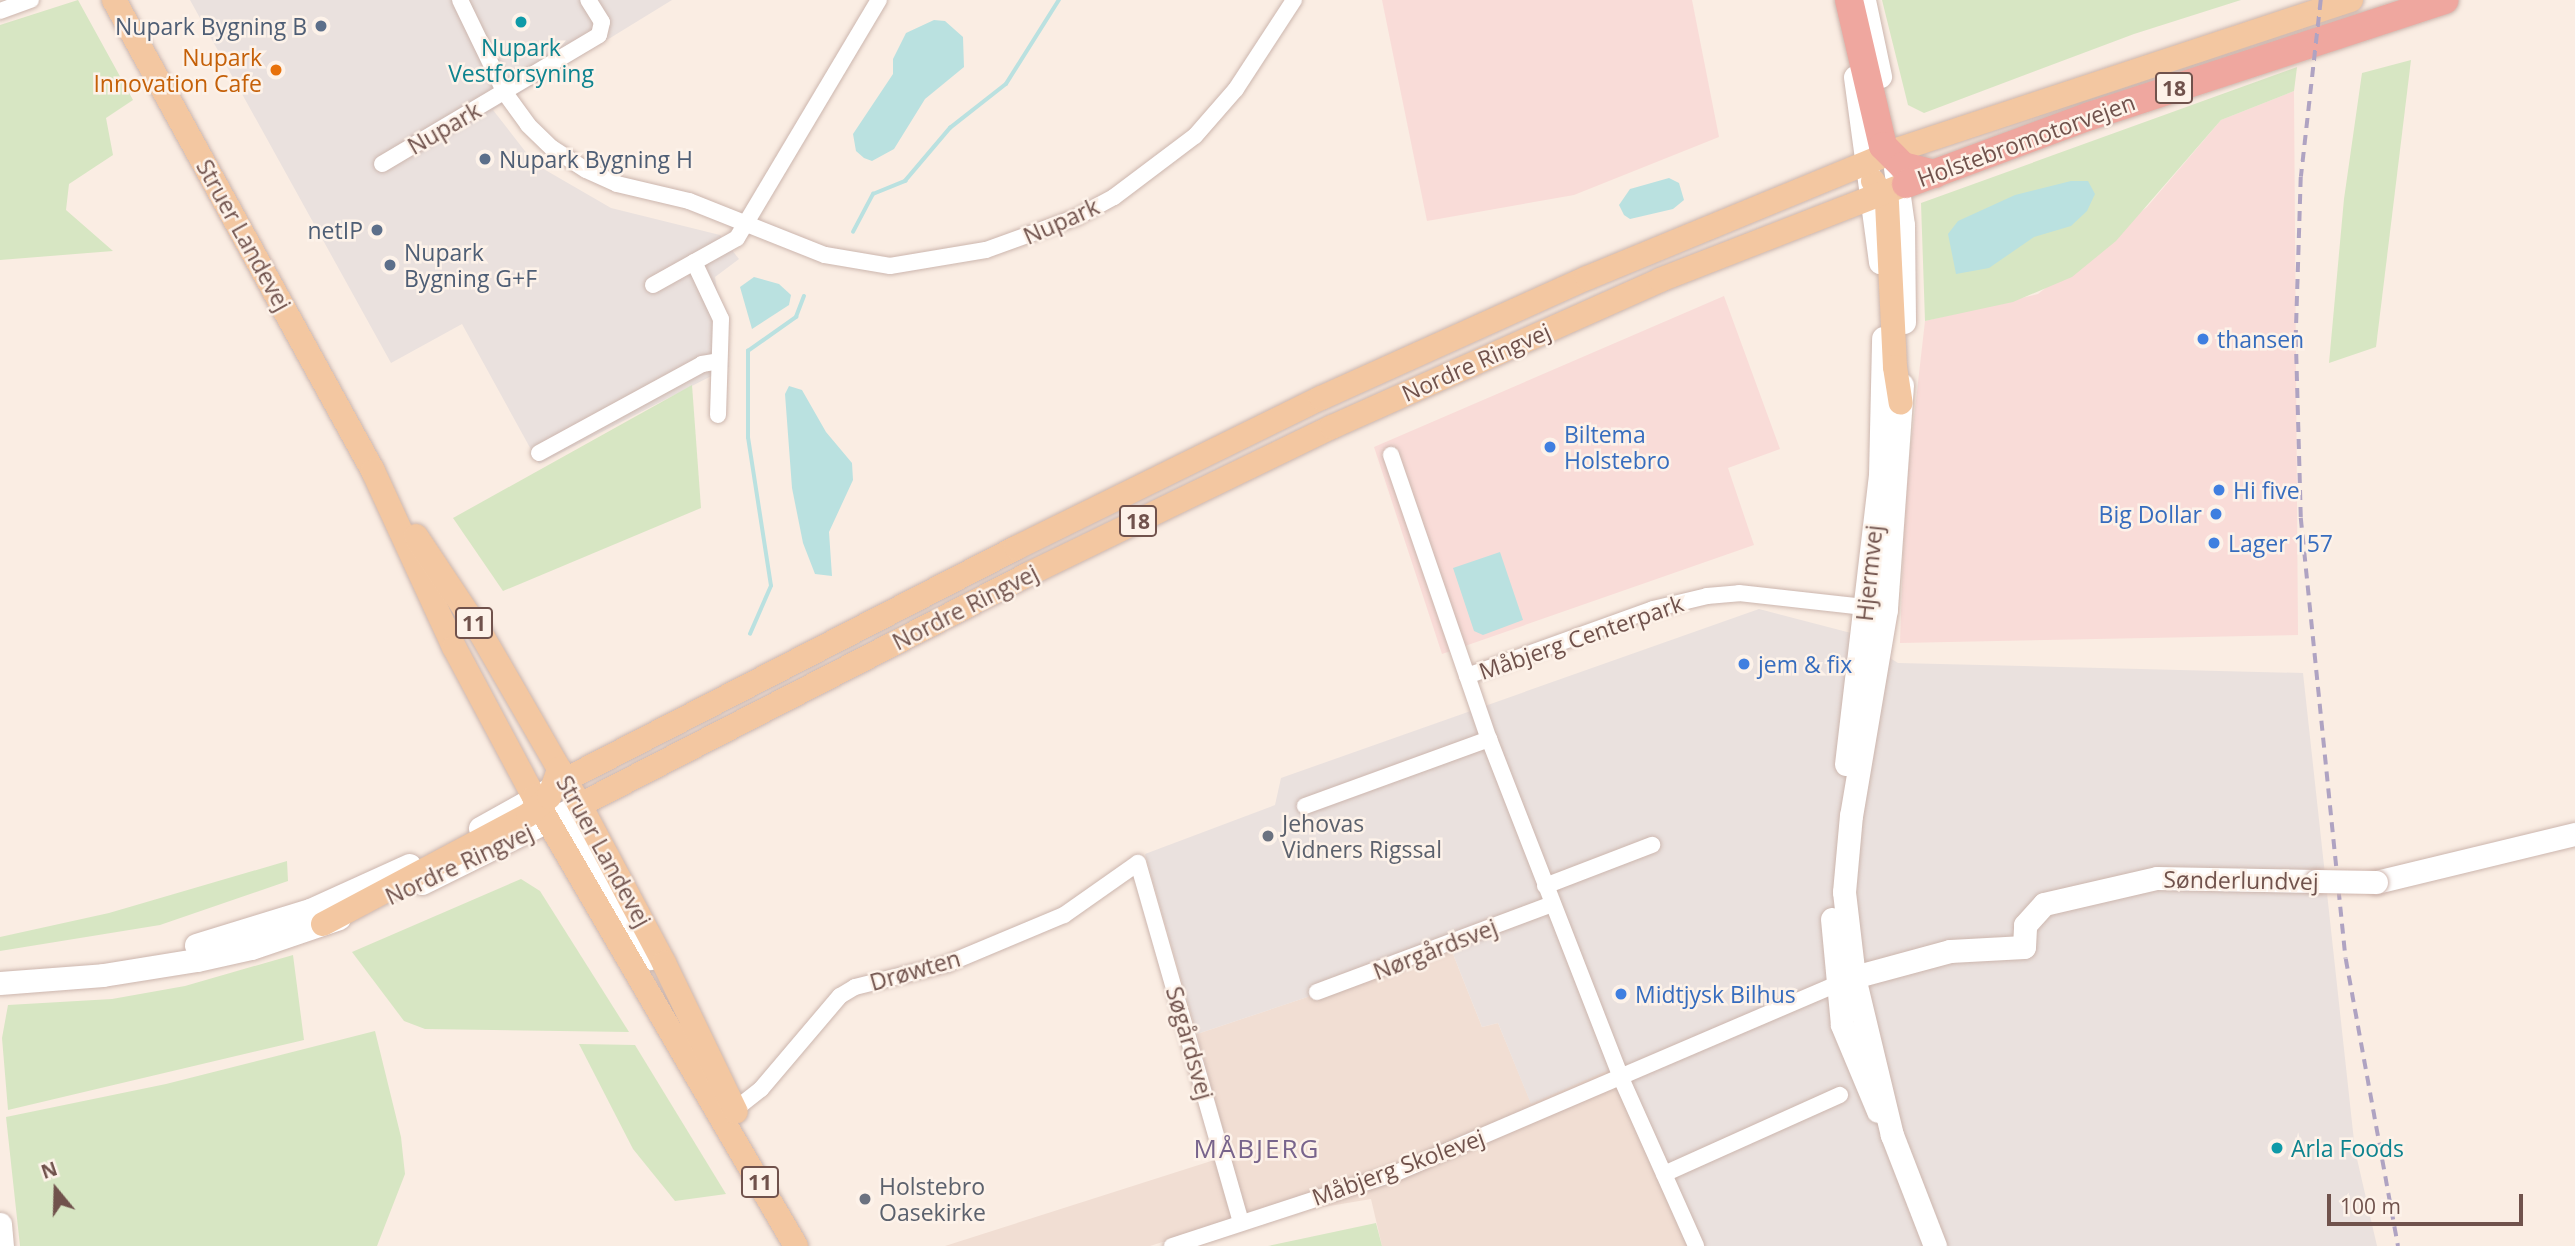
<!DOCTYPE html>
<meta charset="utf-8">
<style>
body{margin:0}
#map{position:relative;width:2575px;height:1246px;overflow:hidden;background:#faede3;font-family:"Open Sans",sans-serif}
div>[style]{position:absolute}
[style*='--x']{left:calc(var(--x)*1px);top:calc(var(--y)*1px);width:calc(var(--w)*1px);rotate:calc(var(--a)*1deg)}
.residential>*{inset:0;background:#f1ded3}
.commercial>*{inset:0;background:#f9dcd8}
.industrial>*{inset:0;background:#eae1de}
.green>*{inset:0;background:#d7e6c3}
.water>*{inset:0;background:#bae1e0}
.stream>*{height:3.5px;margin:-1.75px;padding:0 1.75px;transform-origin:1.75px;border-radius:1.75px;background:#bae1e0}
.roads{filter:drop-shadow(0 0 2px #ccb6ae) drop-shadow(0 0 2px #ccb6ae)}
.street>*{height:16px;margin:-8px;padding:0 8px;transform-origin:8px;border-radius:8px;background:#fff}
.secondary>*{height:23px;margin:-11.5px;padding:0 11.5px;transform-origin:11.5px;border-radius:11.5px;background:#fff}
.primary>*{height:24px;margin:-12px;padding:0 12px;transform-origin:12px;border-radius:12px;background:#f3c7a1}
.highway>*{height:28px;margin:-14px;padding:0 14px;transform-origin:14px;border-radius:14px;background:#efa79f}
.rail>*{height:3.5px;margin-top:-1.75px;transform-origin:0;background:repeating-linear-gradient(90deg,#afa3c2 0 10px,transparent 0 17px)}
.bridges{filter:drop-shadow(0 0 2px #cfb5ac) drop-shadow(0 0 2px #cfb5ac)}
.secondary-bridge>*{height:23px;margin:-11.5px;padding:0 11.5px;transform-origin:11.5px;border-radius:11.5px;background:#fff}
.dots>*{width:19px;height:19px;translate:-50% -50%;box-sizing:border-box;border:4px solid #fdf2e9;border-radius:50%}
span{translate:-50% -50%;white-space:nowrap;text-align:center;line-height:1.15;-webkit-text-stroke:5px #fdf2e9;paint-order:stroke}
.shield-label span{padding:2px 5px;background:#fdf2e9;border:2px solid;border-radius:5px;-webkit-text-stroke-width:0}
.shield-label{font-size:21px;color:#70524c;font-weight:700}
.service-label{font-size:23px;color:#4e5e75}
.right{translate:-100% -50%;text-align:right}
.left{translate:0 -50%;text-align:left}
.culture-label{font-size:23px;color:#0d838f}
.food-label{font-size:23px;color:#c56008}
.street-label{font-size:23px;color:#70524c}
.shop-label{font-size:23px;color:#366cbe}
.worship-label{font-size:23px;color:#5b616d}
.quarter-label{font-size:26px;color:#78648c;letter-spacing:2px}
.north{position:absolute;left:21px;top:1155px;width:70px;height:70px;-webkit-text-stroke:5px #fdf2e9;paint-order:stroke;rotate:341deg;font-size:19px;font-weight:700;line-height:28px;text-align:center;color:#70524c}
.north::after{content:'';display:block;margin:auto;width:24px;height:32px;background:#70524c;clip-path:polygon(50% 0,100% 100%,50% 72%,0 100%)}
.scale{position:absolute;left:2327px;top:1194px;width:196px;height:32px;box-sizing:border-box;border:4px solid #70524c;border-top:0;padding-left:9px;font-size:21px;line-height:24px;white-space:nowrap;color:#70524c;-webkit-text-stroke:5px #fdf2e9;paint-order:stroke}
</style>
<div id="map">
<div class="residential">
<div style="clip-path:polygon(1451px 949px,1482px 1027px,1498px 1023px,1531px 1103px,1609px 1069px,1687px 1246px,1382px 1246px,1371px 1199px,1216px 1225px,1150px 1246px,945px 1246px,1230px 1155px,1197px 1034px)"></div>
</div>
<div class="commercial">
<div style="clip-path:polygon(1382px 0,1692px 0,1719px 137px,1574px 195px,1427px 221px)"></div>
<div style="clip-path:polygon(2294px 91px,2298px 635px,1900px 643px,1905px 496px,1925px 321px,2038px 294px,2147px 207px,2221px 120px)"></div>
<div style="clip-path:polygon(1724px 296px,1780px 449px,1728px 468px,1754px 545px,1442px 654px,1374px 447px)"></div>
</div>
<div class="industrial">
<div style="clip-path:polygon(190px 0,672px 0,493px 110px,535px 164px,611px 208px,720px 235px,739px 259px,715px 277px,729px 367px,539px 464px,462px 324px,391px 363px)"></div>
<div style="clip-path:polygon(1759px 609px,1851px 633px,1898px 663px,2303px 673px,2355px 1150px,2377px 1246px,1687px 1246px,1609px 1070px,1531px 1104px,1498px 1023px,1482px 1027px,1451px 949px,1197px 1034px,1145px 854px,1275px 805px,1281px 778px)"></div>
</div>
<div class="green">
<div style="clip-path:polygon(78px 0,133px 100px,106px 118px,113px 155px,69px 184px,66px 210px,113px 251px,0 260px,0 25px)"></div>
<div style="clip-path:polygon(1882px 0,2241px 0,2134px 34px,1924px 113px,1908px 105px)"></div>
<div style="clip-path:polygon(2411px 60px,2376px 347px,2329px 363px,2344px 199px,2362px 73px)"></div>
<div style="clip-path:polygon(2297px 67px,2294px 91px,2221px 120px,2116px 241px,2072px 277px,2013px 302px,1925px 321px,1921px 203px)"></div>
<div style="clip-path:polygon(692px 385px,701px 508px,503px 591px,453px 518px)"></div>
<div style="clip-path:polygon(287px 861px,288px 881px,160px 925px,0 951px,0 937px,109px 913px)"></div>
<div style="clip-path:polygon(521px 879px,540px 891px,629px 1032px,425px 1029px,404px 1021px,352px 952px)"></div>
<div style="clip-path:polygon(293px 955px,304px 1040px,8px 1110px,2px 1038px,8px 1005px,112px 999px,185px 986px)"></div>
<div style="clip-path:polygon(375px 1031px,401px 1137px,405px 1174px,377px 1246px,20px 1246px,6px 1117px,166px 1084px)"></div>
<div style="clip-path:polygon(579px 1044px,635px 1045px,726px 1194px,675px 1201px,633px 1149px)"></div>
<div style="clip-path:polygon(1376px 1223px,1382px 1246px,1268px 1246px)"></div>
</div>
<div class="water">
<div style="clip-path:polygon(934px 20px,945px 21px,963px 37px,964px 67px,925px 99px,894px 149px,872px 161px,864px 158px,856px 151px,853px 134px,893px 74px,893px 59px,906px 33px)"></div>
<div style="clip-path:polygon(1669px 178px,1679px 183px,1684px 200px,1673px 209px,1630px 219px,1624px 215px,1619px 205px,1630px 189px)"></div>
<div style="clip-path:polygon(2071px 181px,2088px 181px,2095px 194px,2087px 211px,2071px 226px,2034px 237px,1989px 268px,1956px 274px,1948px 234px,1958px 221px,2015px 195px)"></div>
<div style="clip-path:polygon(754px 277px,779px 284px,791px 295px,789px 305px,752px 329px,740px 287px)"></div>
<div style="clip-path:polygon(789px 386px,802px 390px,826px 432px,852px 463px,853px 480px,829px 532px,832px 576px,815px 574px,803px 543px,792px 488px,785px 394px)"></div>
<div style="clip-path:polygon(1500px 552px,1523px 620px,1483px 635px,1474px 631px,1453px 568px)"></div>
</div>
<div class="stream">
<div style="--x:853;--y:232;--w:43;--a:-62.2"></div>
<div style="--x:873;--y:194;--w:35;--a:-22"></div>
<div style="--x:905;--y:181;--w:70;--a:-49.7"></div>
<div style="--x:950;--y:128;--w:71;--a:-38.2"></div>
<div style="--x:1006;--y:84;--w:99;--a:-57.8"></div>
<div style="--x:750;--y:634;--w:52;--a:-66.4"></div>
<div style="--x:771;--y:586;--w:150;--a:-98.8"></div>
<div style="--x:748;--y:438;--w:87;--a:-90"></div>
<div style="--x:748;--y:351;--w:59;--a:-35.3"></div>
<div style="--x:796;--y:317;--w:22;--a:-69"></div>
</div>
<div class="roads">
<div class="street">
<div style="--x:460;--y:0;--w:103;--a:64.2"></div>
<div style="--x:505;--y:93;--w:39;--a:54"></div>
<div style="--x:528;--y:125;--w:33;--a:44"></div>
<div style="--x:552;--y:148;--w:40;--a:32.9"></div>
<div style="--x:586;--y:170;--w:34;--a:24"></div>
<div style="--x:617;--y:184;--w:74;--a:13.3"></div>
<div style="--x:689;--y:201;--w:146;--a:21.7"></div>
<div style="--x:825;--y:255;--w:66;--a:9.6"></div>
<div style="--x:890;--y:266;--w:97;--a:-9.5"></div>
<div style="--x:986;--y:250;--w:97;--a:-19.9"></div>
<div style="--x:1077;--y:217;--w:42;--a:-28.4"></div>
<div style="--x:1114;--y:197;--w:101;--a:-37"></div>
<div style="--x:1195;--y:136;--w:62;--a:-48.9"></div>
<div style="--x:1236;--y:89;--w:106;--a:-56.9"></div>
<div style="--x:0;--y:11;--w:33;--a:-20"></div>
<div style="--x:382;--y:164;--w:252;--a:-30.7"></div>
<div style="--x:599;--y:35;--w:13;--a:-77"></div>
<div style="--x:602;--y:22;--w:26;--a:-122"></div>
<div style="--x:694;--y:262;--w:63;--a:64.7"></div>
<div style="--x:721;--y:319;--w:96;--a:91.8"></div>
<div style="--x:653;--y:285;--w:96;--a:-29.2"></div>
<div style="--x:737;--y:238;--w:277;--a:-59.2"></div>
<div style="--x:539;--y:453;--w:186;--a:-28.6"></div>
<div style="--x:702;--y:364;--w:17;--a:-10"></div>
<div style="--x:1391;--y:455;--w:300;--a:71"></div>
<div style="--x:1489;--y:739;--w:364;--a:68.7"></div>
<div style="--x:1621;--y:1078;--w:184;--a:65.9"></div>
<div style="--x:1467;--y:676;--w:198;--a:-19.8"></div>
<div style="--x:1653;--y:609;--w:56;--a:-13.5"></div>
<div style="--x:1707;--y:596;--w:32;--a:-5"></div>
<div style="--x:1739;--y:593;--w:135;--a:6.4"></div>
<div style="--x:1305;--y:806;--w:196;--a:-20"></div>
<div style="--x:1545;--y:886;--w:115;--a:-21"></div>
<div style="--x:1317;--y:992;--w:251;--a:-20.5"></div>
<div style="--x:728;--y:1115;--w:42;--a:-38.2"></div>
<div style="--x:761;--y:1089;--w:122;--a:-49.7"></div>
<div style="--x:840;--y:996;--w:17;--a:-31"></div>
<div style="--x:855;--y:987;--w:95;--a:-14"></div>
<div style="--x:947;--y:964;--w:127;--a:-22.7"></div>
<div style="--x:1064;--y:915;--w:90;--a:-35.1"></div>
<div style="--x:1138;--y:863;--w:374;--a:74"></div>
<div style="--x:1664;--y:1174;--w:193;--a:-24.2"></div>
<div style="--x:1172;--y:1246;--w:236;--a:-18.1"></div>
<div style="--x:1396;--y:1173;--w:490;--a:-23.2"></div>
</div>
<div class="secondary">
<div style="--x:1864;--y:0;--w:78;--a:78.1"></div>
<div style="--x:1855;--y:77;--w:187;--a:82.3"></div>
<div style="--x:1895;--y:168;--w:58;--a:82"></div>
<div style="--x:1903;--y:225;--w:97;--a:89.4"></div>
<div style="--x:1902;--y:385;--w:225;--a:94.1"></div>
<div style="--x:1886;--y:609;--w:209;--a:99.6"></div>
<div style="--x:1851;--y:815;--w:77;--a:95.2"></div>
<div style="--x:1844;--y:892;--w:86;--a:83.3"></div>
<div style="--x:1854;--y:977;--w:163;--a:76.5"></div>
<div style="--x:1892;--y:1135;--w:119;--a:68.8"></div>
<div style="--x:1846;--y:764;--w:291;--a:-83.3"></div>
<div style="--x:1880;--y:475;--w:137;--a:-88.7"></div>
<div style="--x:548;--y:808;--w:35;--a:39"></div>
<div style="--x:575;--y:830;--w:148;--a:60"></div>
<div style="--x:480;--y:828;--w:78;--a:-29.2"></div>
<div style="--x:2376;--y:882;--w:205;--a:-13.6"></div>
<div style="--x:422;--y:883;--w:176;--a:-26.3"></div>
<div style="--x:1832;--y:919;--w:106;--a:84.6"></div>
<div style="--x:1842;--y:1025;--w:93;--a:67.3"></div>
<div style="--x:196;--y:945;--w:119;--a:-17.1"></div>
<div style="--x:310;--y:910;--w:109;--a:-24.4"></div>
<div style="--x:1854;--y:977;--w:99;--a:-15.2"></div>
<div style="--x:1950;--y:951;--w:74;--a:-3.1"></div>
<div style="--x:2024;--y:947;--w:22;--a:-87"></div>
<div style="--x:2025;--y:925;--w:28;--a:-48"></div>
<div style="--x:2044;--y:904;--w:116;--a:-13"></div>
<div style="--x:2157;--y:878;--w:159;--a:1.1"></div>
<div style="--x:0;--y:983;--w:103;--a:-4.4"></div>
<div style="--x:103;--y:975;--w:95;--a:-9.1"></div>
<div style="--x:197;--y:960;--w:55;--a:-12.5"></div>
<div style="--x:251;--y:948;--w:93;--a:-18.8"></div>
<div style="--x:0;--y:1224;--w:22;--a:85"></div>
</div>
<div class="primary">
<div style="--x:114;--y:0;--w:538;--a:61.19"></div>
<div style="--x:373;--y:471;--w:194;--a:65.3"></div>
<div style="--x:454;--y:647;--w:170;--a:61.9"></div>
<div style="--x:534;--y:797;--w:520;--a:59.74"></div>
<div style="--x:1873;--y:181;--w:26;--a:58"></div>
<div style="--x:1887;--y:203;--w:164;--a:87.2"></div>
<div style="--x:1895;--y:367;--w:36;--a:81"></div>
<div style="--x:416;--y:536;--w:115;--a:56.3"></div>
<div style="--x:480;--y:632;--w:200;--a:60"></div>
<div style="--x:580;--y:805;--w:179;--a:62"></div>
<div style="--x:664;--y:963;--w:165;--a:64.2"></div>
<div style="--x:565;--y:780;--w:507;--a:-27.22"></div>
<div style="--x:1016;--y:548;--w:340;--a:-26.2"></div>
<div style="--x:1321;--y:398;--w:292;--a:-24.3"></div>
<div style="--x:1587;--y:278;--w:339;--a:-22.4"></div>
<div style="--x:1900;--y:149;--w:475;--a:-18.3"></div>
<div style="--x:580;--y:805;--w:505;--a:-27.22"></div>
<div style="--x:1029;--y:574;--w:337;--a:-25.9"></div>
<div style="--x:1332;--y:427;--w:359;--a:-24.1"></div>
<div style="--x:1660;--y:280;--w:264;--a:-21.3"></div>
<div style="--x:323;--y:924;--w:232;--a:-28"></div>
<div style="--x:528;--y:815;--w:28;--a:-41"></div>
<div style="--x:549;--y:797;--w:30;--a:-70"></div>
</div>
<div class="highway">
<div style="--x:1849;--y:0;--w:150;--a:76.9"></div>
<div style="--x:1883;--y:146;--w:28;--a:45"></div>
<div style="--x:1903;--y:166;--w:33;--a:14"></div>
<div style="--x:1906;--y:184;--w:196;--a:-20.3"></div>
<div style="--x:2090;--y:116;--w:373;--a:-18.1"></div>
</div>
</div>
<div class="rail">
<div style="--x:2321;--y:0;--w:178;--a:96.4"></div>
<div style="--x:2301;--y:177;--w:160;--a:91.8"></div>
<div style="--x:2296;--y:337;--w:181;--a:88.4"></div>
<div style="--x:2301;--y:518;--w:443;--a:84.2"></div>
<div style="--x:2346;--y:959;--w:292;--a:79.7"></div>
</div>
<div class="bridges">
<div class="secondary-bridge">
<div style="--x:2316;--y:881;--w:60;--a:1"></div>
</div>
</div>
<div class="dots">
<div style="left:521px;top:22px;background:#0f9aa8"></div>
<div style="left:321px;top:26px;background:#5c6f8a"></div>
<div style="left:276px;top:70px;background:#e8710a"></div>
<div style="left:485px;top:159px;background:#5c6f8a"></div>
<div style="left:377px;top:230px;background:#5c6f8a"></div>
<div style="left:390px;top:265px;background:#5c6f8a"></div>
<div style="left:2203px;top:339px;background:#3f7fe0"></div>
<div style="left:1550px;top:447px;background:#3f7fe0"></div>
<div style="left:2219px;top:490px;background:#3f7fe0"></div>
<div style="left:2216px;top:514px;background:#3f7fe0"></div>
<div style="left:2214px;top:543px;background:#3f7fe0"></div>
<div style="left:1744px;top:664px;background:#3f7fe0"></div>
<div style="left:1268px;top:836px;background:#6b7280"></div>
<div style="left:1621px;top:994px;background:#3f7fe0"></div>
<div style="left:2277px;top:1148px;background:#0f9aa8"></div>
<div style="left:865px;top:1199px;background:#6b7280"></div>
</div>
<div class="shield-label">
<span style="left:2174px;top:88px">18</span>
<span style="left:1138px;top:521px">18</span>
<span style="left:474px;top:623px">11</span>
<span style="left:760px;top:1182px">11</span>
</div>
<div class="service-label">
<span class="right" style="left:307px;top:26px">Nupark Bygning B</span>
<span class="left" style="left:499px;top:159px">Nupark Bygning H</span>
<span class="right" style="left:363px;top:230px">netIP</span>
<span class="left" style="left:404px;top:265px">Nupark<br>Bygning G+F</span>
</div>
<div class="culture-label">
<span style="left:521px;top:60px">Nupark<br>Vestforsyning</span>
<span class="left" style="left:2291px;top:1148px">Arla Foods</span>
</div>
<div class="food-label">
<span class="right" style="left:262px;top:70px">Nupark<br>Innovation Cafe</span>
</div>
<div class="street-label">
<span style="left:444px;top:128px;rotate:-30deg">Nupark</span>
<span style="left:2026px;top:140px;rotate:-20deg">Holstebromotorvejen</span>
<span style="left:1061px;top:221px;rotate:-24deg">Nupark</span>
<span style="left:244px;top:235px;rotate:61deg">Struer Landevej</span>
<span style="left:1476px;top:362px;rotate:-24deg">Nordre Ringvej</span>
<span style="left:1869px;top:573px;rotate:-84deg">Hjermvej</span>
<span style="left:965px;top:607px;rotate:-27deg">Nordre Ringvej</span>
<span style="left:1581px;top:637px;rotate:-19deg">Måbjerg Centerpark</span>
<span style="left:604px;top:851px;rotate:61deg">Struer Landevej</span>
<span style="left:459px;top:864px;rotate:-25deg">Nordre Ringvej</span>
<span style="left:2241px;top:880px;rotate:1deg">Sønderlundvej</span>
<span style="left:1435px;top:949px;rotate:-21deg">Nørgårdsvej</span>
<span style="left:915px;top:970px;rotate:-16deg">Drøwten</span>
<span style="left:1190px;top:1043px;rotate:74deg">Søgårdsvej</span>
<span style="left:1398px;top:1167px;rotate:-20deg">Måbjerg Skolevej</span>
</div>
<div class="shop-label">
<span class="left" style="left:2217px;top:339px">thansen</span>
<span class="left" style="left:1564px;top:447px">Biltema<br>Holstebro</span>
<span class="left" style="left:2233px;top:490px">Hi five</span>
<span class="right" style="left:2202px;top:514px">Big Dollar</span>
<span class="left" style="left:2228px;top:543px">Lager 157</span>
<span class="left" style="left:1758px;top:664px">jem &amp; fix</span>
<span class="left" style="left:1635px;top:994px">Midtjysk Bilhus</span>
</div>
<div class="worship-label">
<span class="left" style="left:1282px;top:836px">Jehovas<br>Vidners Rigssal</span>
<span class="left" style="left:879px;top:1199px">Holstebro<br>Oasekirke</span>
</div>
<div class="quarter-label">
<span style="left:1257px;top:1149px">MÅBJERG</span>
</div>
<div class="north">N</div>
<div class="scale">100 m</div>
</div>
